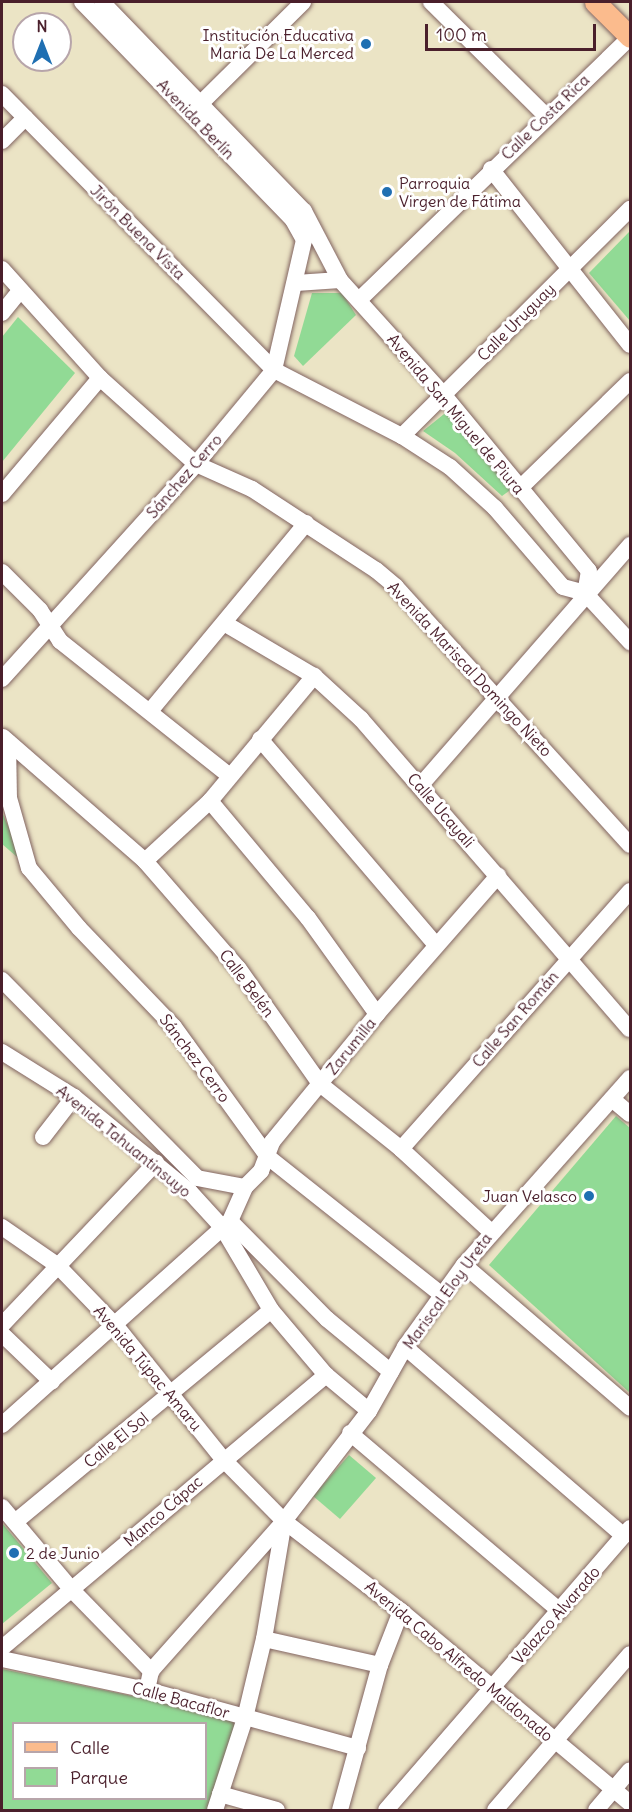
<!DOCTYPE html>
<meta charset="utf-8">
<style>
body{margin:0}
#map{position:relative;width:632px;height:1812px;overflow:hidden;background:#ebe4c5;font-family:Delius,sans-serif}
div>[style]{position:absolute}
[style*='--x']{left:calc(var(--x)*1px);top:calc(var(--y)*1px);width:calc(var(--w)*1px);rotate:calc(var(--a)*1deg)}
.green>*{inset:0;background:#91da95}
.roads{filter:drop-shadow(0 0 2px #826461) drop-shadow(0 0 2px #826461)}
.minor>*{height:16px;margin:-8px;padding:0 8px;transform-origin:8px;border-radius:8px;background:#fff}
.major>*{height:21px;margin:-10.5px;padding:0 10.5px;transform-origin:10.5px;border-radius:10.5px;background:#fbbb8d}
.dots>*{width:16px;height:16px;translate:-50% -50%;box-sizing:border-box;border:3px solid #fff;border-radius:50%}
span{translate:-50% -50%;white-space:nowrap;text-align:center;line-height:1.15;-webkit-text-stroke:6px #fff;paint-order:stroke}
.poi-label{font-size:16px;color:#4a1f2b}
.right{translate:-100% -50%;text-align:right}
.left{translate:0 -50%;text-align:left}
.street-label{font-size:16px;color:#4a1f2b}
.frame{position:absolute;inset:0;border:3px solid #4a1f2b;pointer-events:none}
.legend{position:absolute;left:12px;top:1722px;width:195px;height:78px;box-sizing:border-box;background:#fff;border:2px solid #b7a5aa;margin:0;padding:8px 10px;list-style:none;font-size:18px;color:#4a1f2b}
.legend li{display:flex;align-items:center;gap:12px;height:30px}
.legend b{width:30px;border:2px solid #b7a5aa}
.north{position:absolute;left:12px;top:12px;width:60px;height:60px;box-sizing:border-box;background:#fff;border:2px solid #b7a5aa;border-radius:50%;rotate:0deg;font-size:16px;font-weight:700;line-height:24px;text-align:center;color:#4a1f2b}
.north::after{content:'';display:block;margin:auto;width:21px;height:27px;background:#1f6fb2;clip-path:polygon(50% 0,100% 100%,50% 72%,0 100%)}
.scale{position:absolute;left:425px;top:24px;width:171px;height:27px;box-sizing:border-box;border:3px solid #4a1f2b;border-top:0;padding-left:8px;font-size:18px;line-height:21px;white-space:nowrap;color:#4a1f2b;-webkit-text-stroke:4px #fff;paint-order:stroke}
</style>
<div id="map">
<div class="green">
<div style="clip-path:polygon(629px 232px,630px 234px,630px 321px,589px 273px)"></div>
<div style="clip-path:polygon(312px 293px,342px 293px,356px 315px,303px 366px,294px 356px)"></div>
<div style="clip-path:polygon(18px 317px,75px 373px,2px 462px,2px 337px)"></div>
<div style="clip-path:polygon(449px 410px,516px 486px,502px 496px,455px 453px,423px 431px)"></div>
<div style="clip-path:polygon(2px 812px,24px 863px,2px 844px)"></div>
<div style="clip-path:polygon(616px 1116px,630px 1128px,630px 1393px,489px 1265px)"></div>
<div style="clip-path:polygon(349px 1455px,376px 1478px,340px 1519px,313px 1496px)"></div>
<div style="clip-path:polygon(2px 1523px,52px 1583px,2px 1624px)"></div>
<div style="clip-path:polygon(evenodd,2px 1669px,238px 1718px,210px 1810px,2px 1810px,2px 1669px,14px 1724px,206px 1724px,206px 1798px,14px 1798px,14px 1724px)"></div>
</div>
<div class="roads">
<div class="minor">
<div style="--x:82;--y:2;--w:303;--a:45.9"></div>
<div style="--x:293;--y:220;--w:23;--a:61"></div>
<div style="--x:102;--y:2;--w:291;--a:46"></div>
<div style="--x:304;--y:211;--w:78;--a:62.4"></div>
<div style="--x:340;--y:280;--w:154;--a:47.9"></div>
<div style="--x:443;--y:394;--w:229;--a:50.5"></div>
<div style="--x:589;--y:571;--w:22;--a:100"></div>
<div style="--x:431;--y:2;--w:162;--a:44.7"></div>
<div style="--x:2;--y:94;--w:388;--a:45.4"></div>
<div style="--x:274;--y:370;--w:144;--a:27.3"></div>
<div style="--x:402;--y:436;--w:57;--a:32.9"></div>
<div style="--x:450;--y:467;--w:61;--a:42.3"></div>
<div style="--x:495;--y:508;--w:104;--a:49.3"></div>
<div style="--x:563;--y:587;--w:23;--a:15"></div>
<div style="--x:585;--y:593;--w:67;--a:47.4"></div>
<div style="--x:193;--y:111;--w:155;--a:-44.7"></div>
<div style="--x:2;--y:141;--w:33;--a:-45"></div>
<div style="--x:491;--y:169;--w:224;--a:51.7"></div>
<div style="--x:2;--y:269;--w:147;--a:48"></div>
<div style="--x:100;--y:378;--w:129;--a:41.9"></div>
<div style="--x:196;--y:464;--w:61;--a:24.1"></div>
<div style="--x:252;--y:489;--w:148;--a:33.2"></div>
<div style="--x:376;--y:570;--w:26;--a:40"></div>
<div style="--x:396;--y:587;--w:348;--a:47.8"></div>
<div style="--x:296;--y:283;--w:44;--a:-3.9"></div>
<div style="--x:359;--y:300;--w:378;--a:-44.1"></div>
<div style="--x:2;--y:313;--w:28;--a:-51"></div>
<div style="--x:402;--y:436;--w:322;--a:-44.9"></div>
<div style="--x:519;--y:489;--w:155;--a:-44.2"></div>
<div style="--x:2;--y:494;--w:152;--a:-49.8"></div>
<div style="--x:2;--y:572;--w:54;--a:45"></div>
<div style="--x:40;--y:610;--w:37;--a:57"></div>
<div style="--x:60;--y:641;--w:217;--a:38.5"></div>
<div style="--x:224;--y:623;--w:104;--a:30.5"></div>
<div style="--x:314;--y:676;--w:64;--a:42.5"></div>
<div style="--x:361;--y:719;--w:410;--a:49.1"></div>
<div style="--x:2;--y:679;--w:290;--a:-47.9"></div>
<div style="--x:196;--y:464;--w:122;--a:-50.3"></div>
<div style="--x:274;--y:370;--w:133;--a:-77"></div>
<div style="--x:151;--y:710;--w:243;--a:-50.3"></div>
<div style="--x:3;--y:737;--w:189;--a:41.1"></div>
<div style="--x:145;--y:861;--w:143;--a:49"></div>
<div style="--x:239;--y:969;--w:141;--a:54.8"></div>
<div style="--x:320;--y:1084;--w:104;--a:38.7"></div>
<div style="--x:401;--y:1149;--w:122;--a:42.7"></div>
<div style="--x:260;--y:739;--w:271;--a:49.5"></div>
<div style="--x:8;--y:742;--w:56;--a:89"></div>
<div style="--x:9;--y:798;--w:73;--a:74.1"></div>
<div style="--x:29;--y:868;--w:78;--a:50.2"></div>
<div style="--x:79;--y:928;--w:137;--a:46.2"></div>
<div style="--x:174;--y:1027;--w:160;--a:54.1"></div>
<div style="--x:268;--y:1157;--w:222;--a:38.4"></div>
<div style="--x:420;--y:786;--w:320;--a:-48.9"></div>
<div style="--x:210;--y:801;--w:153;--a:50.1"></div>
<div style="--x:308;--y:918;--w:118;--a:54.3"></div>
<div style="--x:145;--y:861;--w:88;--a:-42.7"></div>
<div style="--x:210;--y:801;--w:163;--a:-50.2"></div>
<div style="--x:2;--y:980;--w:278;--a:45.4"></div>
<div style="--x:2;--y:1052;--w:85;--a:32"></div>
<div style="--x:74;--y:1097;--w:150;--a:39.3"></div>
<div style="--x:190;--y:1192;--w:47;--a:47.6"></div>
<div style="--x:222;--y:1227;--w:96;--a:59.4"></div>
<div style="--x:271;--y:1310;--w:85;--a:49.8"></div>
<div style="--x:326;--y:1375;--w:56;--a:39.9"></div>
<div style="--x:612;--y:1099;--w:23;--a:40"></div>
<div style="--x:43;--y:1137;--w:51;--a:-52.2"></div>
<div style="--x:401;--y:1149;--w:345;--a:-48.4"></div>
<div style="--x:197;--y:1178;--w:49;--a:10.6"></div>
<div style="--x:230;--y:1221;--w:138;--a:45.3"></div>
<div style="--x:327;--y:1319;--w:83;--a:39.6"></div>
<div style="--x:2;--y:1227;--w:67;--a:34.6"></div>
<div style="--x:57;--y:1265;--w:85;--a:46"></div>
<div style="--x:116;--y:1326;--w:171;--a:51.2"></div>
<div style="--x:223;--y:1459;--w:87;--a:45.5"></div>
<div style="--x:284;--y:1521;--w:148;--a:37.6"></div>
<div style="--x:401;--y:1611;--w:299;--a:40"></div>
<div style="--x:464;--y:1265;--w:219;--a:40.7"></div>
<div style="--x:2;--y:1325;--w:224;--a:-46.5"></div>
<div style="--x:2;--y:1334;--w:69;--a:43.8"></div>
<div style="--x:405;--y:1347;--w:289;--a:40.8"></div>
<div style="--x:2;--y:1425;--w:306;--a:-41.8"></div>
<div style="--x:230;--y:1221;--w:37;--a:-66"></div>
<div style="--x:245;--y:1187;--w:23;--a:-45"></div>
<div style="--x:261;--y:1171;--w:31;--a:-69"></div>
<div style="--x:272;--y:1142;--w:166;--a:-50.6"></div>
<div style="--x:377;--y:1014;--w:184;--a:-48.8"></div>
<div style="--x:350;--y:1433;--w:275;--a:40.3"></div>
<div style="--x:2;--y:1507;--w:107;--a:49.9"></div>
<div style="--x:71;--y:1589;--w:115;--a:45.7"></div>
<div style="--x:15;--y:1522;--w:332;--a:-39.6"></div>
<div style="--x:264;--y:1639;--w:119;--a:12.6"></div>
<div style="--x:2;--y:1648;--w:424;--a:-40.1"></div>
<div style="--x:2;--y:1659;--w:148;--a:12.1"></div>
<div style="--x:147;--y:1690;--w:219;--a:15.4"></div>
<div style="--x:147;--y:1690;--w:19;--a:-78"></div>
<div style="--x:151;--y:1671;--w:200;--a:-48.4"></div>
<div style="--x:284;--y:1521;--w:139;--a:-52.3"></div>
<div style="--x:369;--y:1411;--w:73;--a:-60.6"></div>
<div style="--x:405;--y:1347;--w:101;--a:-54.3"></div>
<div style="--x:464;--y:1265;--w:250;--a:-48.4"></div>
<div style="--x:220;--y:1794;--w:59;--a:15.7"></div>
<div style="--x:215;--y:1810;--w:97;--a:-71.9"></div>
<div style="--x:245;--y:1718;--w:81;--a:-76.5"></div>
<div style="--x:264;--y:1639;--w:120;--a:-80.4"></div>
<div style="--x:340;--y:1810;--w:150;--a:-74.6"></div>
<div style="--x:380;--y:1665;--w:58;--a:-68.7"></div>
<div style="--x:386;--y:1810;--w:373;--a:-49.1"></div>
<div style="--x:495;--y:1810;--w:206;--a:-49.1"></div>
<div style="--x:596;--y:1810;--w:52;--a:-49.6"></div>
</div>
<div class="major">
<div style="--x:595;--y:2;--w:49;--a:45"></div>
</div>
</div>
<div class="dots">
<div style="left:366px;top:44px;background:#1f6fb2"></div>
<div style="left:387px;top:192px;background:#1f6fb2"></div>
<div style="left:589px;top:1196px;background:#1f6fb2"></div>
<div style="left:14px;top:1553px;background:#1f6fb2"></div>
</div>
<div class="poi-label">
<span class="right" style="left:354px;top:44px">Institución Educativa<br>Maria De La Merced</span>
<span class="left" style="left:399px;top:192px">Parroquia<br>Virgen de Fátima</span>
<span class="right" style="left:577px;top:1196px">Juan Velasco</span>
<span class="left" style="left:26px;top:1553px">2 de Junio</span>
</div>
<div class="street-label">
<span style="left:545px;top:117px;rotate:-44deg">Calle Costa Rica</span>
<span style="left:196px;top:119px;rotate:46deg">Avenida Berlín</span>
<span style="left:138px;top:232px;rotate:45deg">Jirón Buena Vista</span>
<span style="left:516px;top:322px;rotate:-45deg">Calle Uruguay</span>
<span style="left:456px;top:414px;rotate:50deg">Avenida San Miguel de Piura</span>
<span style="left:184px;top:476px;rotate:-49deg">Sánchez Cerro</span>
<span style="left:470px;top:669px;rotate:47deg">Avenida Mariscal Domingo Nieto</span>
<span style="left:441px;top:810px;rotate:49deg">Calle Ucayali</span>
<span style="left:247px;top:983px;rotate:53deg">Calle Belén</span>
<span style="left:515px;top:1019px;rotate:-49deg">Calle San Román</span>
<span style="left:351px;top:1046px;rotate:-51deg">Zarumilla</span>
<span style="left:195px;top:1058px;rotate:53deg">Sánchez Cerro</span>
<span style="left:124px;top:1141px;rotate:39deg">Avenida Tahuantinsuyo</span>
<span style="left:447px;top:1291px;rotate:-54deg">Mariscal Eloy Ureta</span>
<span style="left:148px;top:1368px;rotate:50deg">Avenida Túpac Amaru</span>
<span style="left:116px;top:1440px;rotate:-39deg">Calle El Sol</span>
<span style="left:163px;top:1511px;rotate:-41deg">Manco Cápac</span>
<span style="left:556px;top:1615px;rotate:-49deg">Velazco Alvarado</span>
<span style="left:459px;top:1661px;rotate:40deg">Avenida Cabo Alfredo Maldonado</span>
<span style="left:181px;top:1700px;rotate:15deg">Calle Bacaflor</span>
</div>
<div class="frame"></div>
<ul class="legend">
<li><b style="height:8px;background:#fbbb8d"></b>Calle</li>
<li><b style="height:16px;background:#91da95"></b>Parque</li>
</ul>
<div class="north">N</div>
<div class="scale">100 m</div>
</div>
